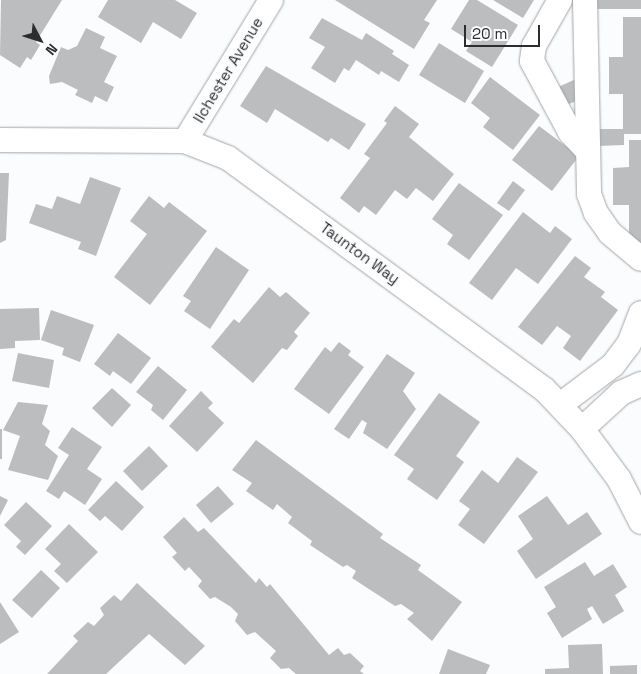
<!DOCTYPE html>
<style>
body{margin:0}
#map{position:relative;width:641px;height:674px;overflow:hidden;background:#fafcfe;font-family:"Space Grotesk",sans-serif}
div>[style]{position:absolute}
[style*='--x']{left:calc(var(--x)*1px);top:calc(var(--y)*1px);width:calc(var(--w)*1px);rotate:calc(var(--a)*1deg)}
.building>*{inset:0;background:#bbbdbf}
.roads{filter:drop-shadow(0 0 1px #a4a5a7) drop-shadow(0 0 1px #a4a5a7)}
.street>*{height:24px;margin:-12px;padding:0 12px;transform-origin:12px;border-radius:12px;background:#fff}
span{translate:-50% -50%;white-space:nowrap;text-align:center;line-height:1.15;-webkit-text-stroke:5px #fafcfe;paint-order:stroke}
.street-label{font-size:15px;color:#2d2d2e}
.north{position:absolute;left:15px;top:15px;width:50px;height:50px;-webkit-text-stroke:4px #fafcfe;paint-order:stroke;rotate:130deg;font-size:14px;font-weight:700;line-height:20px;text-align:center;color:#2d2d2e}
.north::after{content:'';display:block;margin:auto;width:18px;height:22px;background:#2d2d2e;clip-path:polygon(50% 0,100% 100%,50% 72%,0 100%)}
.scale{position:absolute;left:464px;top:25px;width:76px;height:22px;box-sizing:border-box;border:2px solid #2d2d2e;border-top:0;padding-left:6px;font-size:15px;line-height:18px;white-space:nowrap;color:#2d2d2e;-webkit-text-stroke:4px #fafcfe;paint-order:stroke}
</style>
<div id="map">
<div class="building">
<div style="clip-path:polygon(1px 0,62px 0,36px 42px,40px 45px,31px 60px,27px 57px,20px 68px,0 55px)"></div>
<div style="clip-path:polygon(108px 0,175px 0,197px 13px,181px 39px,153px 22px,141px 43px,98px 17px)"></div>
<div style="clip-path:polygon(335px 0,437px 0,424px 20px,430px 23px,414px 49px)"></div>
<div style="clip-path:polygon(469px 0,477px 0,518px 25px,492px 67px,466px 51px,472px 42px,451px 29px)"></div>
<div style="clip-path:polygon(493px 0,534px 0,523px 18px)"></div>
<div style="clip-path:polygon(592px 0,641px 0,641px 9px,592px 9px)"></div>
<div style="clip-path:polygon(623px 17px,641px 17px,641px 134px,624px 134px,624px 145px,598px 146px,598px 129px,623px 129px,623px 94px,609px 94px,609px 57px,623px 57px)"></div>
<div style="clip-path:polygon(322px 18px,362px 40px,366px 33px,394px 51px,392px 54px,409px 65px,399px 82px,381px 71px,379px 75px,356px 60px,349px 71px,344px 68px,335px 83px,311px 68px,325px 47px,309px 38px)"></div>
<div style="clip-path:polygon(86px 28px,105px 37px,100px 48px,117px 56px,104px 82px,114px 87px,107px 102px,95px 96px,92px 103px,75px 95px,78px 90px,62px 82px,50px 84px,49px 76px,61px 47px,68px 50px,77px 46px)"></div>
<div style="clip-path:polygon(439px 43px,484px 71px,465px 103px,419px 75px)"></div>
<div style="clip-path:polygon(266px 66px,366px 124px,349px 150px,331px 138px,328px 142px,275px 109px,267px 123px,240px 106px)"></div>
<div style="clip-path:polygon(490px 77px,540px 115px,513px 150px,483px 127px,490px 118px,471px 103px)"></div>
<div style="clip-path:polygon(576px 79px,584px 98px,564px 106px,556px 88px)"></div>
<div style="clip-path:polygon(395px 106px,419px 124px,409px 137px,454px 174px,433px 201px,416px 188px,407px 199px,395px 190px,376px 215px,364px 206px,359px 213px,340px 198px,370px 158px,364px 154px,387px 123px,384px 121px)"></div>
<div style="clip-path:polygon(539px 126px,579px 156px,552px 191px,512px 160px)"></div>
<div style="clip-path:polygon(629px 140px,641px 140px,641px 244px,629px 244px,629px 205px,613px 205px,613px 168px,629px 167px)"></div>
<div style="clip-path:polygon(0 173px,9px 173px,6px 240px,0 243px)"></div>
<div style="clip-path:polygon(90px 177px,121px 188px,96px 256px,78px 249px,81px 242px,29px 223px,36px 204px,52px 209px,57px 196px,80px 204px)"></div>
<div style="clip-path:polygon(513px 181px,525px 190px,509px 211px,497px 203px)"></div>
<div style="clip-path:polygon(459px 183px,503px 215px,469px 260px,447px 244px,453px 235px,432px 219px)"></div>
<div style="clip-path:polygon(149px 196px,164px 208px,169px 202px,207px 231px,150px 305px,114px 277px,147px 234px,130px 221px)"></div>
<div style="clip-path:polygon(523px 212px,550px 233px,555px 226px,572px 239px,538px 284px,516px 268px,492px 300px,469px 283px)"></div>
<div style="clip-path:polygon(216px 247px,249px 270px,210px 329px,184px 311px,191px 301px,183px 296px)"></div>
<div style="clip-path:polygon(575px 256px,591px 268px,584px 277px,605px 292px,601px 297px,618px 310px,580px 361px,563px 348px,571px 336px,557px 326px,542px 345px,518px 327px)"></div>
<div style="clip-path:polygon(269px 287px,280px 297px,286px 292px,310px 313px,294px 332px,298px 336px,287px 350px,282px 348px,253px 383px,211px 347px,234px 319px,239px 323px)"></div>
<div style="clip-path:polygon(39px 308px,40px 340px,15px 341px,15px 348px,0 349px,0 309px)"></div>
<div style="clip-path:polygon(51px 310px,94px 325px,80px 362px,62px 355px,64px 348px,41px 340px)"></div>
<div style="clip-path:polygon(118px 333px,151px 358px,131px 384px,113px 371px,110px 376px,94px 364px)"></div>
<div style="clip-path:polygon(339px 342px,351px 351px,348px 355px,364px 367px,329px 414px,294px 389px,325px 347px,331px 352px)"></div>
<div style="clip-path:polygon(18px 353px,54px 360px,49px 388px,12px 381px)"></div>
<div style="clip-path:polygon(387px 354px,415px 373px,403px 391px,416px 409px,387px 449px,363px 433px,367px 423px,362px 420px,349px 439px,334px 429px)"></div>
<div style="clip-path:polygon(158px 366px,187px 390px,163px 420px,151px 410px,153px 405px,136px 392px)"></div>
<div style="clip-path:polygon(112px 388px,131px 405px,112px 427px,92px 408px)"></div>
<div style="clip-path:polygon(201px 391px,213px 403px,208px 408px,224px 423px,197px 452px,169px 426px)"></div>
<div style="clip-path:polygon(439px 393px,480px 422px,456px 456px,464px 462px,437px 500px,407px 479px,414px 469px,394px 455px)"></div>
<div style="clip-path:polygon(18px 402px,48px 405px,42px 424px,50px 431px,45px 445px,58px 456px,48px 480px,8px 470px,20px 436px,3px 430px)"></div>
<div style="clip-path:polygon(72px 427px,102px 447px,87px 469px,102px 479px,85px 505px,64px 491px,59px 499px,46px 491px,69px 455px,58px 448px)"></div>
<div style="clip-path:polygon(0 429px,2px 429px,2px 459px,0 459px)"></div>
<div style="clip-path:polygon(256px 440px,383px 534px,380px 538px,421px 565px,418px 570px,462px 602px,432px 641px,407px 619px,414px 613px,401px 604px,395px 606px,352px 578px,356px 571px,347px 565px,343px 567px,310px 545px,312px 541px,288px 523px,292px 517px,277px 504px,273px 510px,246px 491px,252px 483px,232px 470px)"></div>
<div style="clip-path:polygon(149px 446px,168px 466px,142px 491px,123px 471px)"></div>
<div style="clip-path:polygon(517px 457px,538px 472px,484px 544px,458px 525px,470px 509px,459px 501px,482px 470px,498px 483px)"></div>
<div style="clip-path:polygon(116px 481px,144px 507px,122px 531px,105px 516px,100px 521px,88px 510px)"></div>
<div style="clip-path:polygon(218px 486px,234px 504px,211px 523px,196px 505px)"></div>
<div style="clip-path:polygon(0 496px,8px 500px,0 516px)"></div>
<div style="clip-path:polygon(547px 496px,568px 525px,587px 512px,602px 534px,536px 579px,517px 551px,533px 539px,518px 516px)"></div>
<div style="clip-path:polygon(26px 502px,52px 526px,25px 555px,16px 547px,21px 541px,4px 525px)"></div>
<div style="clip-path:polygon(184px 517px,198px 532px,204px 528px,256px 583px,259px 578px,267px 587px,270px 584px,329px 655px,338px 648px,344px 655px,350px 653px,364px 666px,360px 671px,364px 674px,296px 674px,289px 668px,281px 669px,270px 658px,276px 651px,255px 632px,247px 635px,235px 621px,238px 614px,231px 607px,215px 597px,210px 599px,198px 586px,202px 581px,189px 567px,185px 571px,172px 557px,177px 553px,163px 537px)"></div>
<div style="clip-path:polygon(69px 524px,98px 552px,67px 583px,54px 571px,61px 564px,45px 549px)"></div>
<div style="clip-path:polygon(585px 562px,594px 576px,613px 564px,627px 587px,615px 595px,624px 611px,603px 624px,592px 606px,587px 609px,592px 619px,562px 638px,547px 613px,556px 607px,544px 587px)"></div>
<div style="clip-path:polygon(41px 570px,60px 588px,32px 618px,12px 600px)"></div>
<div style="clip-path:polygon(137px 583px,205px 646px,185px 665px,149px 634px,106px 674px,47px 674px,78px 641px,73px 636px,88px 622px,94px 626px,104px 615px,100px 608px,114px 595px,121px 601px)"></div>
<div style="clip-path:polygon(0 602px,19px 632px,0 644px)"></div>
<div style="clip-path:polygon(602px 644px,603px 674px,545px 674px,545px 669px,569px 668px,568px 645px)"></div>
<div style="clip-path:polygon(448px 649px,490px 665px,486px 674px,439px 674px)"></div>
<div style="clip-path:polygon(637px 665px,637px 674px,610px 674px,610px 666px)"></div>
</div>
<div class="roads">
<div class="street">
<div style="--x:560;--y:0;--w:53;--a:119.5"></div>
<div style="--x:534;--y:46;--w:15;--a:98"></div>
<div style="--x:532;--y:61;--w:81;--a:61.8"></div>
<div style="--x:570;--y:132;--w:26;--a:47"></div>
<div style="--x:585;--y:0;--w:194;--a:88.8"></div>
<div style="--x:589;--y:194;--w:20;--a:70"></div>
<div style="--x:596;--y:213;--w:24;--a:55"></div>
<div style="--x:610;--y:233;--w:40;--a:40"></div>
<div style="--x:0;--y:140;--w:185;--a:0.3"></div>
<div style="--x:185;--y:141;--w:46;--a:21.6"></div>
<div style="--x:228;--y:158;--w:391;--a:36.2"></div>
<div style="--x:544;--y:389;--w:55;--a:46.5"></div>
<div style="--x:582;--y:429;--w:62;--a:53.5"></div>
<div style="--x:619;--y:479;--w:48;--a:62.9"></div>
<div style="--x:185;--y:141;--w:165;--a:-58.6"></div>
<div style="--x:560;--y:405;--w:66;--a:-37"></div>
<div style="--x:613;--y:365;--w:26;--a:-53"></div>
<div style="--x:629;--y:344;--w:33;--a:-69"></div>
<div style="--x:582;--y:429;--w:53;--a:-42.7"></div>
<div style="--x:621;--y:393;--w:22;--a:-24"></div>
</div>
</div>
<div class="street-label">
<span style="left:228px;top:70px;rotate:-59deg">Ilchester Avenue</span>
<span style="left:360px;top:253px;rotate:36deg">Taunton Way</span>
</div>
<div class="north">N</div>
<div class="scale">20 m</div>
</div>
